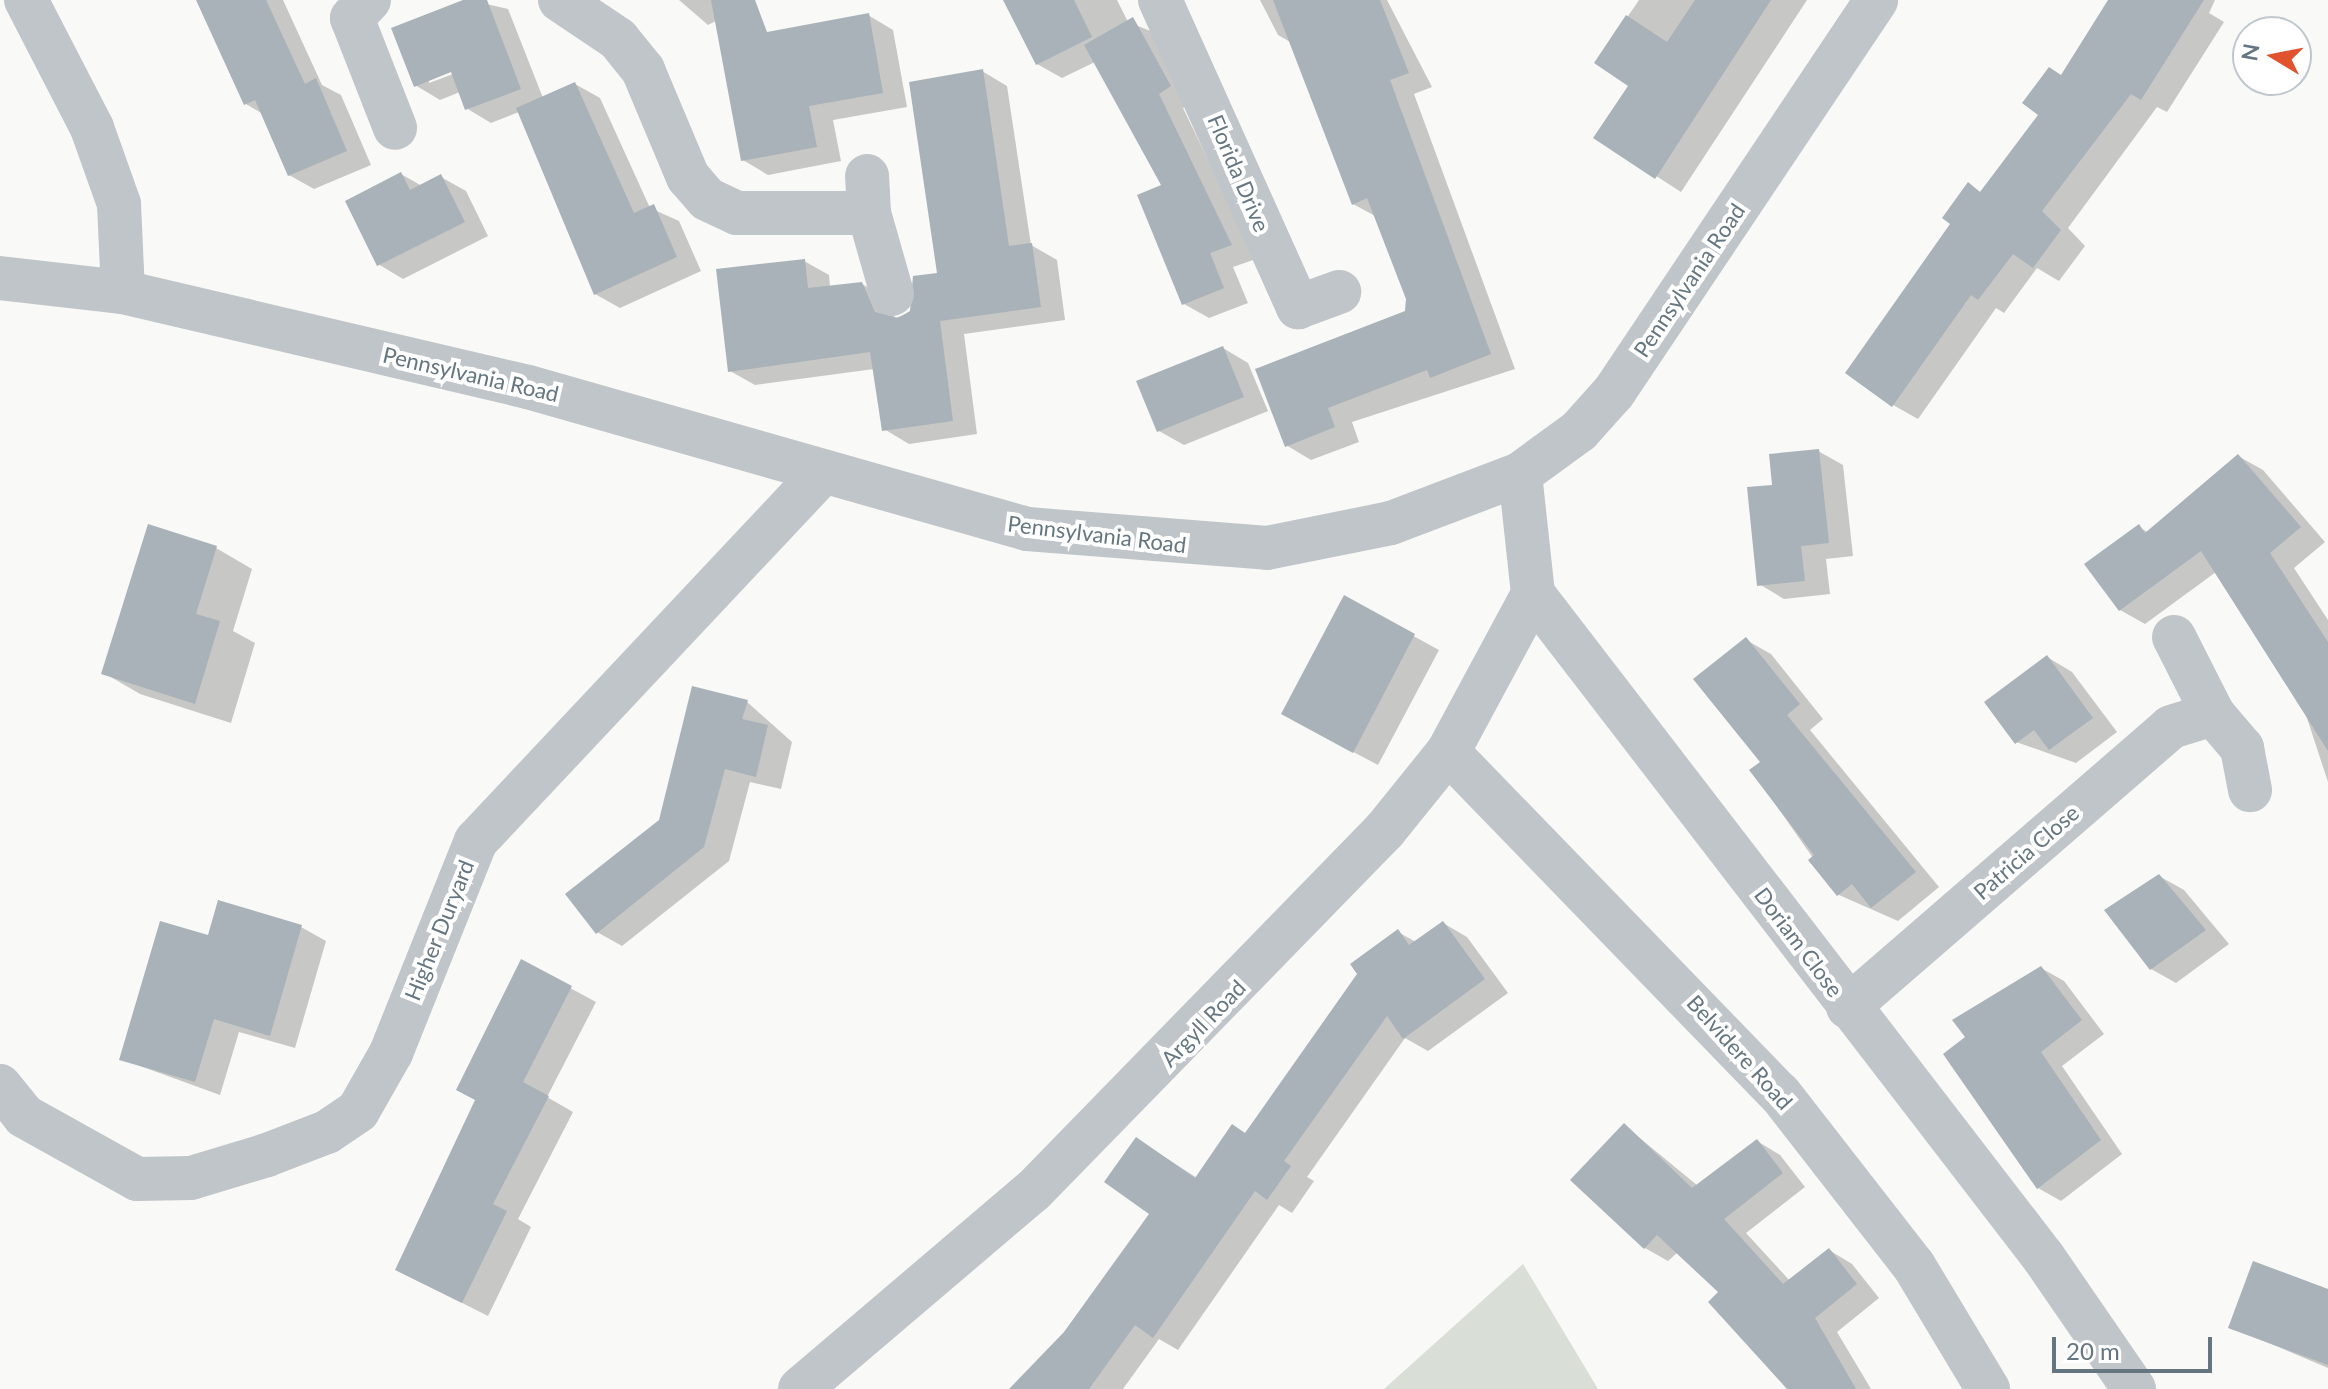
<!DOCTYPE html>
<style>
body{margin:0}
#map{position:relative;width:2328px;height:1389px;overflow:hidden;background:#f9f9f7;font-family:Lato,sans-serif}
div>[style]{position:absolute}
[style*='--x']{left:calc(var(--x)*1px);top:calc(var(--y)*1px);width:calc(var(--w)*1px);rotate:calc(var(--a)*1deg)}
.green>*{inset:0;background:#d9ded6}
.shadow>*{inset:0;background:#0003}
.building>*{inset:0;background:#a9b2b8}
.minor>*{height:44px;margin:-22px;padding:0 22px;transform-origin:22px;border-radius:22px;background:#c0c5c9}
span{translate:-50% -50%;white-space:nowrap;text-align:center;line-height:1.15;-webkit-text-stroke:8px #fff;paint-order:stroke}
.street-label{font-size:22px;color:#657681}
.north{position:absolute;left:2232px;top:16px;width:80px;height:80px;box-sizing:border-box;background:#fff;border:2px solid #c1c8cd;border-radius:50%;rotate:280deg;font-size:22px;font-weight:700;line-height:32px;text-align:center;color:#657681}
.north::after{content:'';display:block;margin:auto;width:28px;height:36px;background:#e1522f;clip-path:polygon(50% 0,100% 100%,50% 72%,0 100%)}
.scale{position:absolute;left:2052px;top:1337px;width:160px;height:36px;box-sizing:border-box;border:4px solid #657681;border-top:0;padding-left:10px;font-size:24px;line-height:28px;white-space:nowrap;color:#657681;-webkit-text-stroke:6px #fff;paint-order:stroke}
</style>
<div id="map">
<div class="green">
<div style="clip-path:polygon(1523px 1264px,1598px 1389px,1384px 1389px)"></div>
</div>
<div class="shadow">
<div style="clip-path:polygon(198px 0,283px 0,322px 85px,341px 95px,371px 165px,314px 189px,289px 175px,263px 114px,246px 104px)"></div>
<div style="clip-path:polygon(evenodd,469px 0,508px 9px,543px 98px,575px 84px,600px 98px,650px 208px,679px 221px,701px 271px,620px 308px,595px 294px,519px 112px,491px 123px,466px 108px,460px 92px,440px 100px,415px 85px,469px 0,459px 67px,461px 71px,429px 83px,429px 78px,459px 67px)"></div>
<div style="clip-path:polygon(679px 0,756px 0,708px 25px)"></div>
<div style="clip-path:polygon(1005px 0,1117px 0,1128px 22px,1158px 34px,1195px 101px,1183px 108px,1256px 259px,1233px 267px,1248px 303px,1209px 318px,1184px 304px,1164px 186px,1095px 62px,1062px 78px,1037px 64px)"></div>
<div style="clip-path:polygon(1260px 0,1387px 0,1432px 87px,1414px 94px,1515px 369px,1352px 422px,1359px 442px,1311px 460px,1286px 445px,1406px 313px,1409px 299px,1377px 217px,1353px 204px,1292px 43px,1278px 35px)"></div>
<div style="clip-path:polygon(1639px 0,1807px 0,1681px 192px,1596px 137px,1630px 86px,1597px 62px)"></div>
<div style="clip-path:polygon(2110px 0,2215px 0,2209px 13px,2224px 22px,2167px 112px,2157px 107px,2068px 228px,2085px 246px,2059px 281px,2037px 268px,2004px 313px,1996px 308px,1918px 419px,1893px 405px,1968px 185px,1982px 193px,2041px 115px)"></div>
<div style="clip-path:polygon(868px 15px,893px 30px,907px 107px,833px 120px,841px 161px,768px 175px,743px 160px)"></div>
<div style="clip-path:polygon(982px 71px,1007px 86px,1031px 245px,1057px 260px,1065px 320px,964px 334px,977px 434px,909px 444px,884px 429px,874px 369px,755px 385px,730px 371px,804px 261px,829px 275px,830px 287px,862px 284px,887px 298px,895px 318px,912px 312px,940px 275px)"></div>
<div style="clip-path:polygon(401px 174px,422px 186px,441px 177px,466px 191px,488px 236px,403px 279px,378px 264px)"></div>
<div style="clip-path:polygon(1223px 348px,1248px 363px,1268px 411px,1184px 445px,1159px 431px)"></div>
<div style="clip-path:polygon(1818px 451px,1843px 465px,1853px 556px,1826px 559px,1830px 594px,1784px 599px,1759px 584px,1774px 487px)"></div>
<div style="clip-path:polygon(2238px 456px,2263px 470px,2325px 542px,2294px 568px,2328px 620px,2328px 782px,2305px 712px,2216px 572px,2145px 624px,2120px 610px,2139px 527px,2149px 533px)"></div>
<div style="clip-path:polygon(216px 548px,252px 569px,233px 631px,255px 643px,231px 723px,140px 694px,104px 673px)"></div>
<div style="clip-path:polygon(1344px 598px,1439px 650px,1378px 765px,1308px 728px)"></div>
<div style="clip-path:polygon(1746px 640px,1771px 654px,1823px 719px,1810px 730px,1939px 887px,1898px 921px,1839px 895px,1752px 771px,1762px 763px)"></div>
<div style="clip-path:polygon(2047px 657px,2072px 672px,2117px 732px,2076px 763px,2016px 742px)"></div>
<div style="clip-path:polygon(747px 702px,792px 742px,781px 789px,750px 782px,729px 861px,622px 946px,597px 932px,660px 821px)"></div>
<div style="clip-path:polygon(2159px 876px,2184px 890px,2229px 944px,2176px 983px,2151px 969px)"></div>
<div style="clip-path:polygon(1443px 923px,1467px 937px,1508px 993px,1428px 1051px,1405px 1038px,1307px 1177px,1314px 1181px,1292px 1213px,1279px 1205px,1178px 1350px,1159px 1339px,1123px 1389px,1010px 1389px,1066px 1334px,1152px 1213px,1137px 1139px,1197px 1178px,1246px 1135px,1398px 932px,1416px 942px)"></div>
<div style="clip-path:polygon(301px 927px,326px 941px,295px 1048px,239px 1032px,220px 1095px,121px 1059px,209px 938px)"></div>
<div style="clip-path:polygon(522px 962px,596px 1002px,547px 1097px,573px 1112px,518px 1219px,531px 1227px,488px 1316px,397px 1270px,478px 1100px)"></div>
<div style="clip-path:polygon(2041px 968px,2064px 981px,2104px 1034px,2062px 1066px,2122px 1154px,2061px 1201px,2038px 1188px,1968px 1038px)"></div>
<div style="clip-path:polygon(1624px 1125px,1698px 1186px,1757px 1141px,1780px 1155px,1805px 1187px,1746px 1233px,1790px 1281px,1829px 1250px,1852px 1264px,1879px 1298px,1837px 1332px,1871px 1389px,1790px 1389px,1721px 1292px,1678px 1252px,1668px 1261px,1645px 1248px)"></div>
<div style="clip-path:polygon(2328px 1291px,2328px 1368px,2231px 1327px)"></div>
</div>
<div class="building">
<div style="clip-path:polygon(196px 0,266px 0,305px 84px,316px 78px,347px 151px,288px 176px,255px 100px,244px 105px)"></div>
<div style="clip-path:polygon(463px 0,487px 0,521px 89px,465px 110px,451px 72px,414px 87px,391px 28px)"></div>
<div style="clip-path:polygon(711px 0,755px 0,767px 32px,869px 13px,883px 93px,809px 106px,817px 147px,741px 161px)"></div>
<div style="clip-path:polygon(1003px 0,1074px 0,1092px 37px,1036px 65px)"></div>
<div style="clip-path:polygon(1273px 0,1380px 0,1409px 73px,1390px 80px,1491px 354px,1430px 378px,1427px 370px,1328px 408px,1335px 427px,1285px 447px,1255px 369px,1405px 311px,1406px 299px,1367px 198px,1352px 205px)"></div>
<div style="clip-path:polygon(1695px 0,1771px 0,1655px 179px,1593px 138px,1628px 86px,1594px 63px,1626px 15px,1667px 42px)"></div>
<div style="clip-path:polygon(2108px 0,2204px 0,2141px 100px,2131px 94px,2042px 211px,2061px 230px,2033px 268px,2013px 254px,1978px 300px,1971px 295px,1892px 407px,1845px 373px,1950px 224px,1942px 218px,1968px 182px,1980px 192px,2038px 115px,2022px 103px,2049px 67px,2061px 75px)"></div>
<div style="clip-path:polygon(1133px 17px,1171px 86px,1159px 94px,1232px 245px,1210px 253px,1224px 288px,1182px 305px,1137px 195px,1161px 185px,1084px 45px)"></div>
<div style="clip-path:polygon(983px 69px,1009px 246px,1032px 243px,1041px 307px,940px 321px,953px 421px,882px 431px,870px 352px,728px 372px,716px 269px,805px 259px,808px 288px,862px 282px,875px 312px,898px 318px,910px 311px,913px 276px,937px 273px,909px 82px)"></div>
<div style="clip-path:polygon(575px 82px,634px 213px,654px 204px,677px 257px,594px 295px,516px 108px)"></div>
<div style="clip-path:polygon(401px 172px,410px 190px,441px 174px,465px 222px,377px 266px,345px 201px)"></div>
<div style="clip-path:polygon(1223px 346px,1244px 397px,1157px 432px,1136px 381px)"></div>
<div style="clip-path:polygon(1819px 449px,1829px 543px,1801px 546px,1805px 581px,1757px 586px,1747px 487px,1772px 485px,1769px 454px)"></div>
<div style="clip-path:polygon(2238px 454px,2301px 527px,2270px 553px,2328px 642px,2328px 751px,2201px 551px,2119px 611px,2084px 564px,2139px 524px,2145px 533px)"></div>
<div style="clip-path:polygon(148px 524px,217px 546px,196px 614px,220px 621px,195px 704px,101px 674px)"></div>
<div style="clip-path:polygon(1344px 595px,1415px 634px,1353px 753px,1281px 714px)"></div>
<div style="clip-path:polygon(1746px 637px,1800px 704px,1787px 715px,1916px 872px,1871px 908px,1852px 884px,1837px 896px,1808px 860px,1814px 855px,1749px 770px,1760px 762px,1693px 679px)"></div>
<div style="clip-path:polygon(2047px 655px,2093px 718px,2049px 750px,2034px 730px,2015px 744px,1984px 702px)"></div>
<div style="clip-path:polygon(692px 686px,748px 700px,742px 719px,768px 725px,756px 777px,725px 769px,704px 847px,596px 934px,565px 894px,659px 820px)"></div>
<div style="clip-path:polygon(2159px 874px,2206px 930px,2150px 970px,2104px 910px)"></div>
<div style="clip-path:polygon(218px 900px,302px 925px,270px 1036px,214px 1019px,195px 1082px,119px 1060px,160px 921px,208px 935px)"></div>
<div style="clip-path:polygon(1443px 921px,1485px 979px,1403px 1039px,1387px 1016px,1284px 1161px,1291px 1166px,1267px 1200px,1255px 1191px,1153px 1338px,1135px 1325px,1089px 1389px,1009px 1389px,1064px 1332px,1149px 1214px,1104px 1182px,1136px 1137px,1195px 1178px,1232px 1124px,1245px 1133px,1357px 974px,1350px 964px,1398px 929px,1409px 945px)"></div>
<div style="clip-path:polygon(521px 959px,572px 986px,523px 1082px,549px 1096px,493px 1204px,507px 1211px,462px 1303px,395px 1270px,475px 1100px,456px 1090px)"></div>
<div style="clip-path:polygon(2041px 966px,2082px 1020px,2041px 1052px,2101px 1140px,2037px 1189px,1943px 1054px,1965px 1037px,1952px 1020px)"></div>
<div style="clip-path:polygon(1624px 1123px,1692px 1188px,1757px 1139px,1783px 1173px,1724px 1219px,1783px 1284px,1829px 1248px,1857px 1284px,1815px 1318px,1856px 1389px,1787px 1389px,1708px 1302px,1718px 1292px,1657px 1235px,1644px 1249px,1570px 1180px)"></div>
<div style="clip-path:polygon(2253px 1261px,2328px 1289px,2328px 1365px,2228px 1328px)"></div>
</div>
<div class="minor">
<div style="--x:26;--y:0;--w:144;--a:62.7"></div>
<div style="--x:92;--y:128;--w:81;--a:70.4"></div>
<div style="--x:119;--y:204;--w:88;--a:87.4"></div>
<div style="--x:369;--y:0;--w:25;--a:133"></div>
<div style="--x:352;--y:18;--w:118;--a:68.6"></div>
<div style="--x:560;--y:0;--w:70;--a:33.9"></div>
<div style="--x:618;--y:39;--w:40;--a:51"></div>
<div style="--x:643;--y:70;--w:116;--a:67.2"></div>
<div style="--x:688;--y:177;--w:29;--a:49"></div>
<div style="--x:707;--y:199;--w:33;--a:25"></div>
<div style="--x:737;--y:213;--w:132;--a:0"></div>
<div style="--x:869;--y:213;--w:37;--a:-93"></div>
<div style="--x:1160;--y:0;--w:337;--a:65.8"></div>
<div style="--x:1298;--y:307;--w:44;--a:-20.1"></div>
<div style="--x:869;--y:213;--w:84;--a:74.1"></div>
<div style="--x:0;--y:278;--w:124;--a:6.5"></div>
<div style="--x:123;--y:292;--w:416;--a:13.2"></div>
<div style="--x:528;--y:387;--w:519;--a:15.88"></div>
<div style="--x:1027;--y:529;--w:241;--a:4.5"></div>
<div style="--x:1267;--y:548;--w:126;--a:-11.4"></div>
<div style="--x:1391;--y:523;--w:138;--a:-20.8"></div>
<div style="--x:1520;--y:474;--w:73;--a:-36.1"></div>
<div style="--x:1579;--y:431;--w:52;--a:-48.1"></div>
<div style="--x:1614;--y:392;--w:471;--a:-56.2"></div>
<div style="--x:1520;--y:474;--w:121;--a:83.8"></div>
<div style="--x:1533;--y:594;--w:838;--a:52.42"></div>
<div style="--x:2044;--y:1258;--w:159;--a:55.5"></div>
<div style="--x:2174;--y:637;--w:86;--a:63.1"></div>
<div style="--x:2213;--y:714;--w:45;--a:49.5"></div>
<div style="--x:2242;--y:748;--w:43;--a:79.2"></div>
<div style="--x:1448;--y:752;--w:477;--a:45.9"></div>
<div style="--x:1780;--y:1094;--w:218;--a:52.1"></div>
<div style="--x:1914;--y:1266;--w:144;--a:59"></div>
<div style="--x:1848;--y:1007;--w:427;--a:-40.9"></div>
<div style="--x:2171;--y:727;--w:44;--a:-17.2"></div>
<div style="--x:0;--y:1086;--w:38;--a:51"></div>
<div style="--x:24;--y:1116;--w:129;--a:29.1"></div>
<div style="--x:137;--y:1179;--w:54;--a:-1.1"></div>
<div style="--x:191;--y:1178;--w:79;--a:-16.8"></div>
<div style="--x:267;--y:1155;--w:64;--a:-21"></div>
<div style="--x:327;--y:1132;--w:37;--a:-34"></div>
<div style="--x:358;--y:1111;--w:67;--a:-60.4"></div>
<div style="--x:391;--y:1053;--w:228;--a:-68.2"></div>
<div style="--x:476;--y:841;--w:505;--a:-46.76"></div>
<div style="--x:800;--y:1389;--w:306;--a:-40.4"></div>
<div style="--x:1033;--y:1191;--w:504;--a:-45.72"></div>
<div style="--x:1385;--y:830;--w:100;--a:-51.1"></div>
<div style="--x:1448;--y:752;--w:179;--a:-61.7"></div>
</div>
<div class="street-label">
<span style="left:1239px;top:173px;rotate:67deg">Florida Drive</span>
<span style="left:1689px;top:280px;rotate:-56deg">Pennsylvania Road</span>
<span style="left:471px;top:374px;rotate:13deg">Pennsylvania Road</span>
<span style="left:1097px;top:534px;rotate:7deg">Pennsylvania Road</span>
<span style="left:2026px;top:852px;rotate:-41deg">Patricia Close</span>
<span style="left:439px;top:930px;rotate:-68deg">Higher Duryard</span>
<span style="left:1799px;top:942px;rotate:53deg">Doriam Close</span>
<span style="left:1203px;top:1023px;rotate:-46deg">Argyll Road</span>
<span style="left:1740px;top:1052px;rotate:48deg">Belvidere Road</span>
</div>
<div class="north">N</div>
<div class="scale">20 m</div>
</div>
